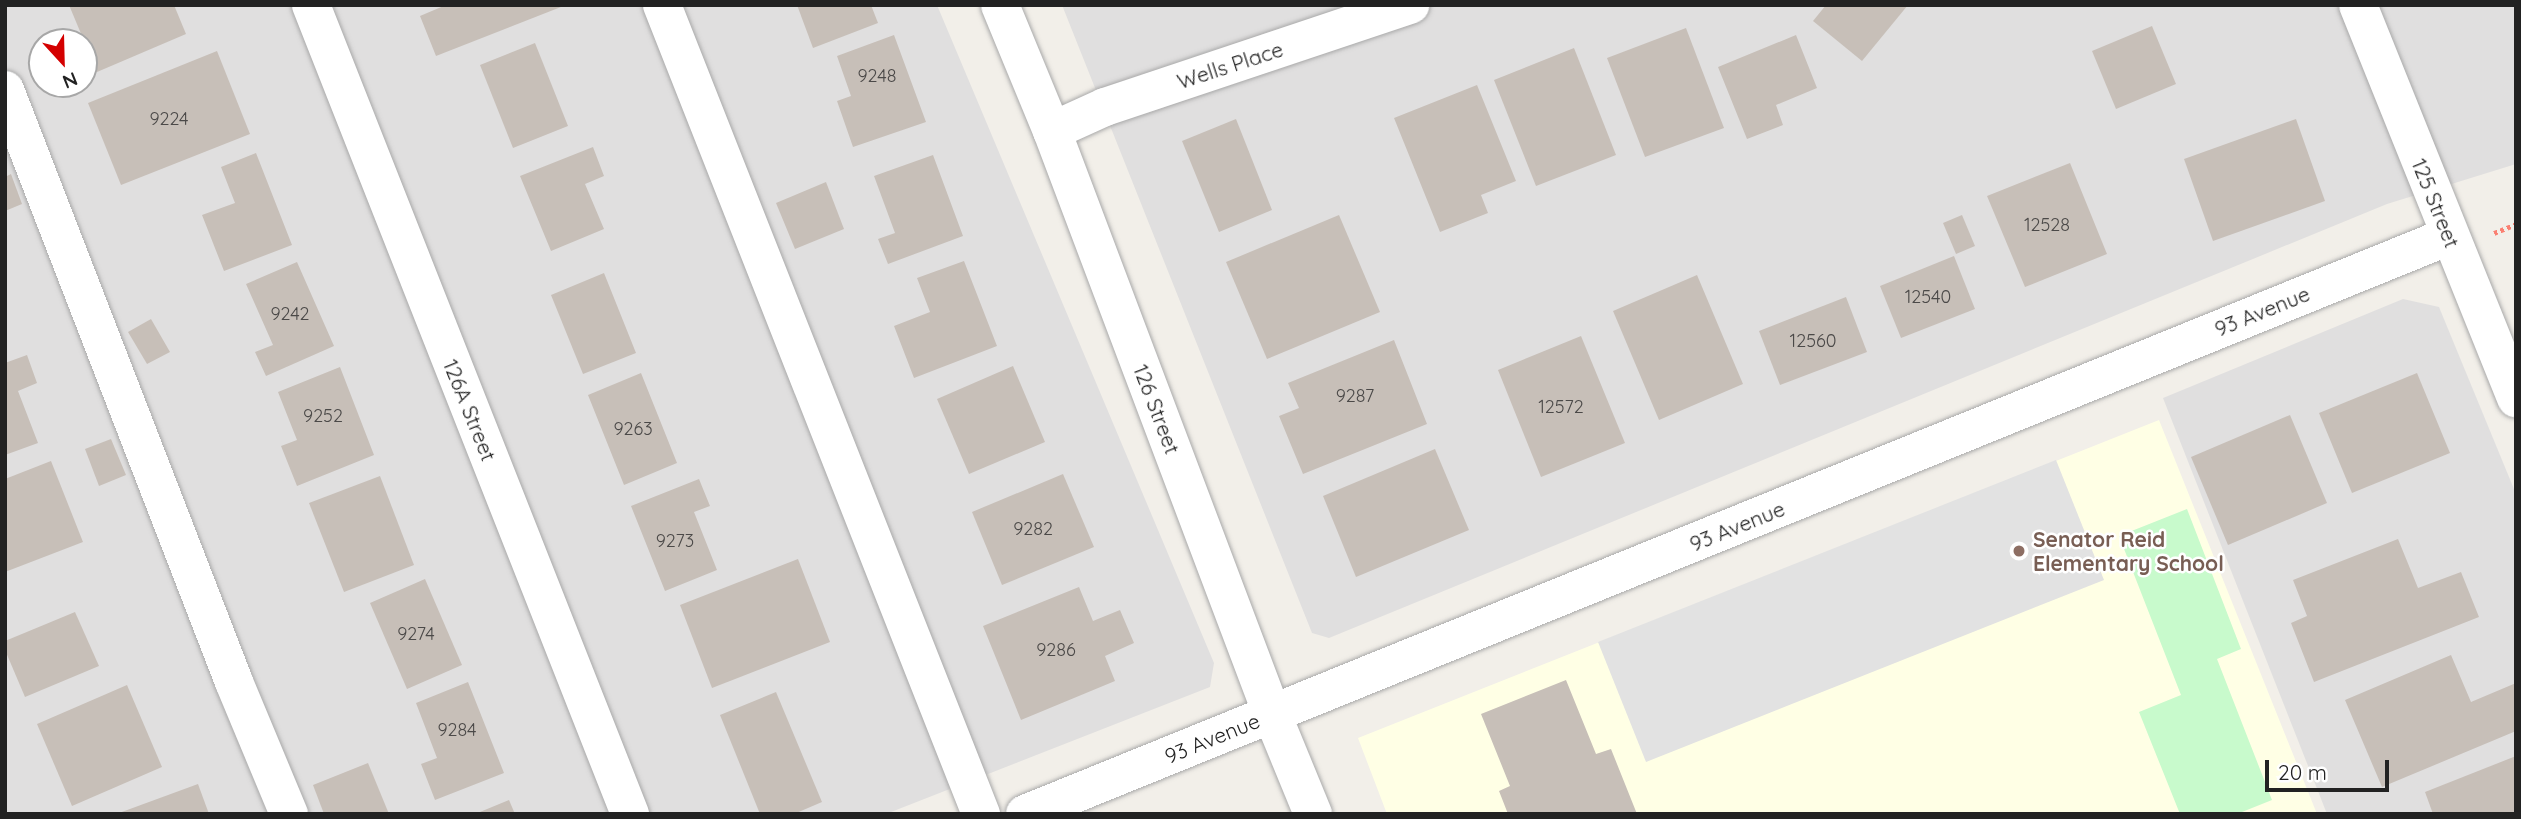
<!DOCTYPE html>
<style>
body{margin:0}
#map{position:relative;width:2521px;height:819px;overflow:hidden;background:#f2efe9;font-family:Quicksand,sans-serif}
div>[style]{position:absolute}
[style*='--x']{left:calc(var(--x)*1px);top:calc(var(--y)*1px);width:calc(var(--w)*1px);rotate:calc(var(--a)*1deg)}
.residential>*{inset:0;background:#e0dfdf}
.education>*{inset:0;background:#ffffe5}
.park>*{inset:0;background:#c8facc}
.parking>*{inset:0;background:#e2e2e2}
.building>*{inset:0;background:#c7bfb8}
.path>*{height:4.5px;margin-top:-2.25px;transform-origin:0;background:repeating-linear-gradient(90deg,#fa8072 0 3.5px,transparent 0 7px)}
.roads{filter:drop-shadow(0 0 2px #a9a9a9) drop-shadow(0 0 2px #a9a9a9)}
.minor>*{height:38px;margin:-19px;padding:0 19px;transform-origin:19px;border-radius:19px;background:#fff}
.dots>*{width:19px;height:19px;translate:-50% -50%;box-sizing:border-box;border:4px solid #fff;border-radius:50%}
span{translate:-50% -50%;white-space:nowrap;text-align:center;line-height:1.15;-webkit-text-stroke:5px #fff;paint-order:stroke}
.number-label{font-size:18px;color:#4b4948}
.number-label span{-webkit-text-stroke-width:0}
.street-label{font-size:21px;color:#222}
.education-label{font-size:21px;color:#785e54;font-weight:700}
.left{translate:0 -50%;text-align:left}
.frame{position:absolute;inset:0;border:7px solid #222;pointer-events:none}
.north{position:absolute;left:28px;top:28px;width:70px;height:70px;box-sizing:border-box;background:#fff;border:2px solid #a7a7a7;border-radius:50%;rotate:158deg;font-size:19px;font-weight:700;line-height:28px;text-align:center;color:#222}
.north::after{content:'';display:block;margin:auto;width:24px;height:32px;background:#d40000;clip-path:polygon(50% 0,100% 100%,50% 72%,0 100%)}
.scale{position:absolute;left:2265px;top:760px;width:124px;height:32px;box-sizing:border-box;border:4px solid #222;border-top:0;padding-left:9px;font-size:21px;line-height:24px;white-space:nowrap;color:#222;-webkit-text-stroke:5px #fff;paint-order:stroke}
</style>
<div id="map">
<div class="residential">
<div style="clip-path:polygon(evenodd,5px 5px,937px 5px,1214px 663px,1210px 687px,886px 814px,5px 814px,5px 5px,42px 42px,84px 42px,84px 84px,42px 84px,42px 42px)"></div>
<div style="clip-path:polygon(1062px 5px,2516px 5px,2516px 164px,2387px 204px,1329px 638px,1312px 633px)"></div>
<div style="clip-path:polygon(2403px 299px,2439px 307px,2516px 494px,2516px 814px,2327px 814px,2163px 398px)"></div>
</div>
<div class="education">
<div style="clip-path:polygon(2159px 420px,2317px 814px,1387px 814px,1358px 738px)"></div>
</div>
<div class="park">
<div style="clip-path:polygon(2187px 509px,2241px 649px,2217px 659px,2272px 800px,2237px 814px,2180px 814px,2139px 712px,2181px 695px,2119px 536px)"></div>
</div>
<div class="parking">
<div style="clip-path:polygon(2056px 460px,2104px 580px,1646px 762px,1598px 642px)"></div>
</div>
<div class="building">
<div style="clip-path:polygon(69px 5px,174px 5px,186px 34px,97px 72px)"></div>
<div style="clip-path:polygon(446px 5px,566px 5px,436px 56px,420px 16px)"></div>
<div style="clip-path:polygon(797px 5px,871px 5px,878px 23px,813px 48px)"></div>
<div style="clip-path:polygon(1826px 5px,1908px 5px,1862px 61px,1813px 21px)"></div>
<div style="clip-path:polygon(2152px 26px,2176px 84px,2116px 109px,2092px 51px)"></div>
<div style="clip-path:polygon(1686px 28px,1724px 128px,1645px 157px,1607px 58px)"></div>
<div style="clip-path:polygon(894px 35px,926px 122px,853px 147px,837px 101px,851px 96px,837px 56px)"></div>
<div style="clip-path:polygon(1796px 35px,1817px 88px,1776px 105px,1783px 125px,1747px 139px,1718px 67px)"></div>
<div style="clip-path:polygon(535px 43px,568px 126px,513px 148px,480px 65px)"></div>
<div style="clip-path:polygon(1574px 48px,1616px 155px,1536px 186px,1494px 80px)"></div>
<div style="clip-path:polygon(217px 51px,250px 134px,121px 185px,88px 103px)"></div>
<div style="clip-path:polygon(1477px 85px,1516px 181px,1481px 195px,1488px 213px,1440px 232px,1394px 118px)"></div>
<div style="clip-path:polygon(1236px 119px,1272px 210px,1219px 232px,1182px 141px)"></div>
<div style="clip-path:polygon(2296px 119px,2325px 201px,2213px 241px,2184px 159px)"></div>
<div style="clip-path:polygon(593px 147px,604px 176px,585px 184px,604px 229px,551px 251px,520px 176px)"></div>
<div style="clip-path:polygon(256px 153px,292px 245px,224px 271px,202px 215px,235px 203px,221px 167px)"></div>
<div style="clip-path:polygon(933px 155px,963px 236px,888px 264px,878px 239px,895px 233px,874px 176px)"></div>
<div style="clip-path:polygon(2070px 163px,2107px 254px,2025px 287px,1987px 196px)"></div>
<div style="clip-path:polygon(11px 174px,22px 204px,5px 211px,5px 177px)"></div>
<div style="clip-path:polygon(826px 182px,844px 229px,795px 249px,776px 203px)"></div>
<div style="clip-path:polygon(1339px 215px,1380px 312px,1267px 359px,1226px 262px)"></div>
<div style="clip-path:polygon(1962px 215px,1975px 246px,1956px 254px,1943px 223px)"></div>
<div style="clip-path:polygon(1954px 256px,1975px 309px,1901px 338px,1880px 286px)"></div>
<div style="clip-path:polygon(964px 261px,997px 346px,914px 378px,894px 326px,930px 312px,917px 278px)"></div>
<div style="clip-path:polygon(297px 262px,334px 346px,266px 376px,255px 352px,273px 345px,246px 284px)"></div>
<div style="clip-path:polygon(604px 273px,636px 353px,583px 374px,551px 295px)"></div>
<div style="clip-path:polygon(1697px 275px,1743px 384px,1659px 420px,1613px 311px)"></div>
<div style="clip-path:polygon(1846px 297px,1867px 352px,1780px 385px,1759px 331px)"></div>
<div style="clip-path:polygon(151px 319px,170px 352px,147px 364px,128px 332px)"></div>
<div style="clip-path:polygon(1581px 336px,1625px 443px,1541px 477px,1498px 370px)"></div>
<div style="clip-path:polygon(1394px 340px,1427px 424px,1303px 474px,1279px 416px,1299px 408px,1288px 383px)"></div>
<div style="clip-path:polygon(27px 355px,37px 383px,18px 391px,38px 443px,5px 455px,5px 363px)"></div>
<div style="clip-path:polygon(1013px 366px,1045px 442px,969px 474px,937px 399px)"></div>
<div style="clip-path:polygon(340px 367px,374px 455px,297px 486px,281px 446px,297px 440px,278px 392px)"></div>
<div style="clip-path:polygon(641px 373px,677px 463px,624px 485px,588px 395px)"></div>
<div style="clip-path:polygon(2417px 373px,2450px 453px,2352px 493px,2319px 413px)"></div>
<div style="clip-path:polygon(2290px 415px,2327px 503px,2228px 545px,2191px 457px)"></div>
<div style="clip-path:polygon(111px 439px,126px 475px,99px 486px,85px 449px)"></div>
<div style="clip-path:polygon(1435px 449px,1469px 530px,1356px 577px,1323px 496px)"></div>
<div style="clip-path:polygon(51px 461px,83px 542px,5px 572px,5px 479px)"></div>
<div style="clip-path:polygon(1063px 474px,1094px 547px,1002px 585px,972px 512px)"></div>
<div style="clip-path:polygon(380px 476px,414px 565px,344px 592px,309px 503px)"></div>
<div style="clip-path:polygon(699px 479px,710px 506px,694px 512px,717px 570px,665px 591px,631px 506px)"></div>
<div style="clip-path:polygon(2398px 539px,2418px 588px,2461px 572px,2479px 617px,2314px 682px,2291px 623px,2307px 616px,2293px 580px)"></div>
<div style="clip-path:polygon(798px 559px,830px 642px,712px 688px,680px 605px)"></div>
<div style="clip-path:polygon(425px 579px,462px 665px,407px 689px,370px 603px)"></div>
<div style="clip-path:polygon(1079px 587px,1093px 621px,1120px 610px,1134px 643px,1105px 656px,1115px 681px,1021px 720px,983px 626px)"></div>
<div style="clip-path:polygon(75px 612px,99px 666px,25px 697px,5px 650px,5px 641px)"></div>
<div style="clip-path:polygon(2451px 655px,2471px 702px,2516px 683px,2516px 731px,2382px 787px,2345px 700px)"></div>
<div style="clip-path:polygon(1566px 680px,1596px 754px,1611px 749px,1637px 814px,1508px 814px,1499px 791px,1510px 786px,1481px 714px)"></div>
<div style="clip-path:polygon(468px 682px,504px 773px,435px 800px,421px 764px,437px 758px,416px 703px)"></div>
<div style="clip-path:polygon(127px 685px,162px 767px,72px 806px,37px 724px)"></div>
<div style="clip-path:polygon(776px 692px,822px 802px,794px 814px,760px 814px,720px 715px)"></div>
<div style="clip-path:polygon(2516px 756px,2516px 814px,2433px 814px,2425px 792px)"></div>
<div style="clip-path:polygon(368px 763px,389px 814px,324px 814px,313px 785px)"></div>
<div style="clip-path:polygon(198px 784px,209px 814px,119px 814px,119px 813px)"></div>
<div style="clip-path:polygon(509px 800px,515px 814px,475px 814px)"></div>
</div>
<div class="path">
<div style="--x:2494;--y:233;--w:24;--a:-22"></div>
</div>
<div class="roads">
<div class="minor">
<div style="--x:311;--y:5;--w:870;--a:68.48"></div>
<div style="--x:662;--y:5;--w:870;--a:68.48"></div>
<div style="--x:1000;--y:5;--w:136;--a:67.6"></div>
<div style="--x:1052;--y:131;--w:623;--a:69.33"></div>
<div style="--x:1272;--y:714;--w:108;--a:67.7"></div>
<div style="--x:2358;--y:5;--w:424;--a:68.1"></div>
<div style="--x:5;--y:90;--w:635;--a:68.85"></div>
<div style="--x:234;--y:682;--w:143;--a:67.4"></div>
<div style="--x:1052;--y:131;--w:58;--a:-24.4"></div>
<div style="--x:1105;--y:107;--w:322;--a:-18.5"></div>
<div style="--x:1025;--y:814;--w:1537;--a:-22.09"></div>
</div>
</div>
<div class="dots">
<div style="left:2019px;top:551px;background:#8d6e63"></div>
</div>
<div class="number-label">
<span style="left:877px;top:76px">9248</span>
<span style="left:169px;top:119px">9224</span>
<span style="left:2047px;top:225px">12528</span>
<span style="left:1928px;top:297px">12540</span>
<span style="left:290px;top:314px">9242</span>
<span style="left:1813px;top:341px">12560</span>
<span style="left:1355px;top:396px">9287</span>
<span style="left:1561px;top:407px">12572</span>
<span style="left:323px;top:416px">9252</span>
<span style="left:633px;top:429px">9263</span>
<span style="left:1033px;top:529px">9282</span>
<span style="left:675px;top:541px">9273</span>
<span style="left:416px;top:634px">9274</span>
<span style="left:1056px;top:650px">9286</span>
<span style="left:457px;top:730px">9284</span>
</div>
<div class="street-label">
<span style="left:1230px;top:65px;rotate:-18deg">Wells Place</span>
<span style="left:2436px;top:203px;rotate:68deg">125 Street</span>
<span style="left:2262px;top:311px;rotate:-22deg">93 Avenue</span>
<span style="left:1157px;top:409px;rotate:69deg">126 Street</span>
<span style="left:470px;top:410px;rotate:68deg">126A Street</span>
<span style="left:1737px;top:526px;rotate:-22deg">93 Avenue</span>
<span style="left:1212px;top:738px;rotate:-22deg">93 Avenue</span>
</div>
<div class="education-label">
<span class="left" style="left:2033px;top:551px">Senator Reid<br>Elementary School</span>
</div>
<div class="frame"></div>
<div class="north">N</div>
<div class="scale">20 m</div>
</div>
